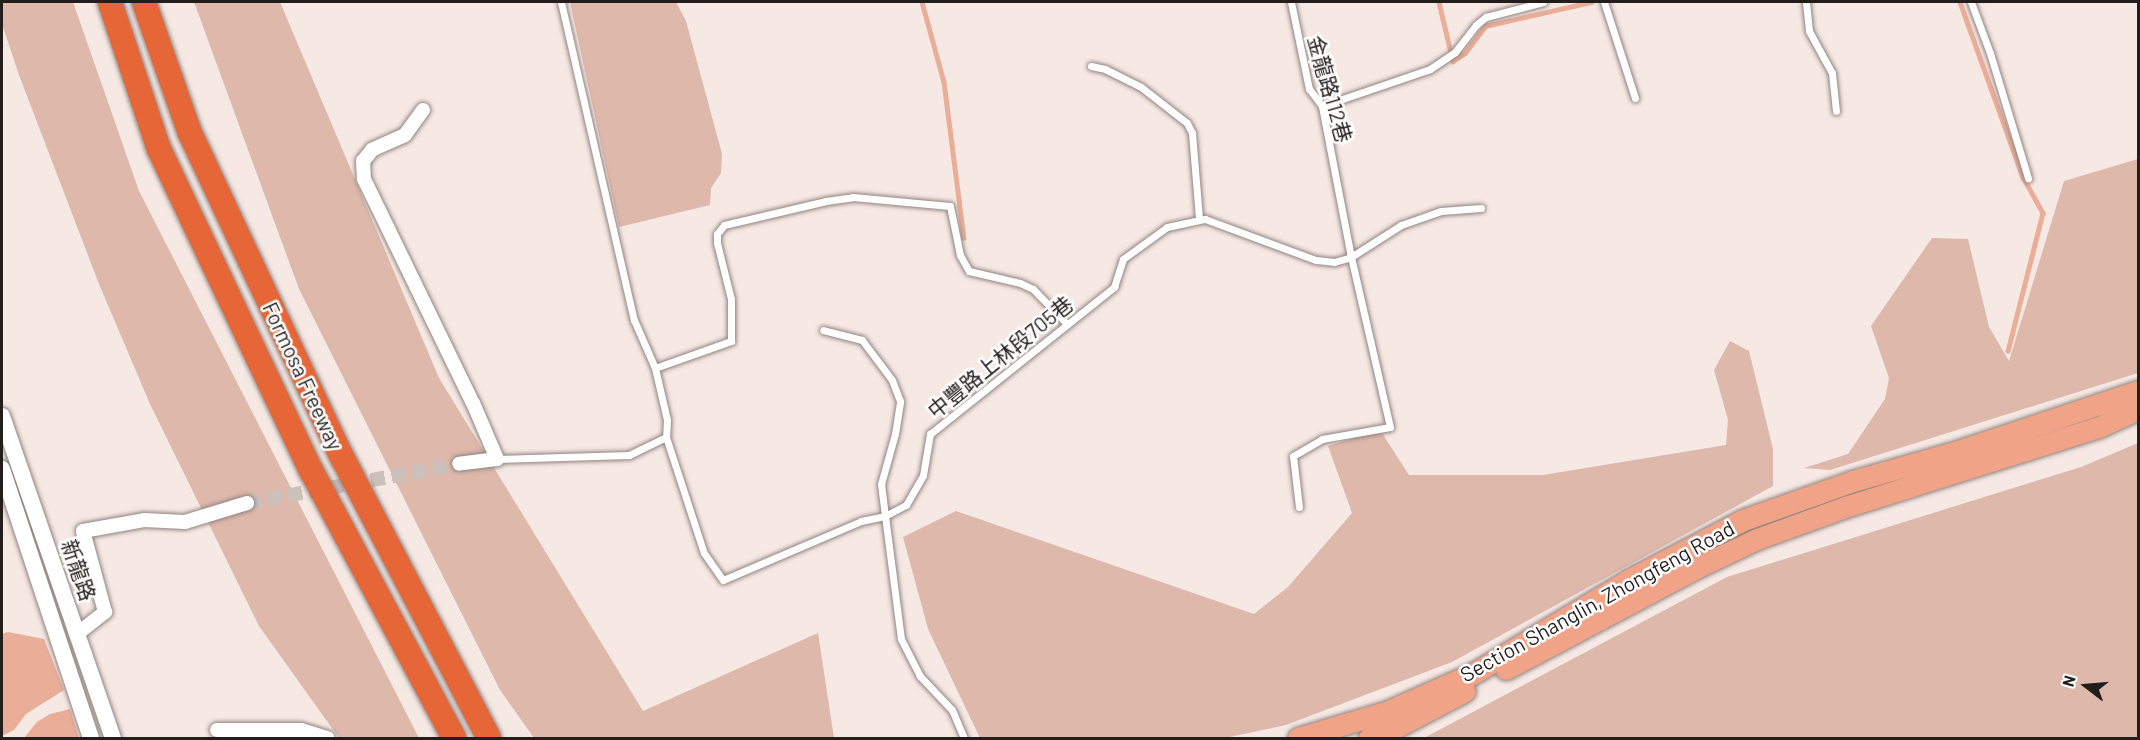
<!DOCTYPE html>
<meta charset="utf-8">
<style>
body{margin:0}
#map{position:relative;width:2140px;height:740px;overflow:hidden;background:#f6e8e3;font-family:Barlow,"Noto Sans TC",sans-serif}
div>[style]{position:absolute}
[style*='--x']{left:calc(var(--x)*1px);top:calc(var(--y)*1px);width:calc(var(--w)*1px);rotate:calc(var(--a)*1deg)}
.green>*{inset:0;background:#deb8ab}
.water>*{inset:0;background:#eaad98}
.stream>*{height:4.5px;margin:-2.25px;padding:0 2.25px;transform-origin:2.25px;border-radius:2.25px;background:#eaad98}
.minor-tunnel>*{height:14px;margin-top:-7px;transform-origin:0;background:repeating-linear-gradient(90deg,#ccc0bb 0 14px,transparent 0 21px)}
.roads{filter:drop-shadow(0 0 2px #918480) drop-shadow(0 0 2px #918480)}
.service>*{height:7px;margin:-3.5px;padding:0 3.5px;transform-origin:3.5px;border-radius:3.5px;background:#fff}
.minor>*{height:14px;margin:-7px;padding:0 7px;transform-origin:7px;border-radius:7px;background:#fff}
.tertiary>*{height:16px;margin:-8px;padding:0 8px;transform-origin:8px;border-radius:8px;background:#fff}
.primary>*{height:21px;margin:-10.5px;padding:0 10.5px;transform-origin:10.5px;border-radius:10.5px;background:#f0a387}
.motorway>*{height:24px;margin:-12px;padding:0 12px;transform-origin:12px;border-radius:12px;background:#e66637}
span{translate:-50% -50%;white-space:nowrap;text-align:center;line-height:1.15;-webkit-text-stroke:5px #fff;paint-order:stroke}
.street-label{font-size:21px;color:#231e1c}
.frame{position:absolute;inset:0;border:3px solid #231e1c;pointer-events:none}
.north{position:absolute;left:2056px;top:656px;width:60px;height:60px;-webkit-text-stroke:4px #fff;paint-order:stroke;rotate:286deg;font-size:16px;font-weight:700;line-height:24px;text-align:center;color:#231e1c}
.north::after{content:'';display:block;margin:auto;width:21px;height:27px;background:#231e1c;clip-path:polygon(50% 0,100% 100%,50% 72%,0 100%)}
</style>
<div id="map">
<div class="green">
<div style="clip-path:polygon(2px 2px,73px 2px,139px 191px,419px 738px,339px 738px,259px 626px,150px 404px,99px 284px,19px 75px,2px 24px)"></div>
<div style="clip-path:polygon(194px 2px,280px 2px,439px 378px,643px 711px,818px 633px,834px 738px,534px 738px,500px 690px,299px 289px)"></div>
<div style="clip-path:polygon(570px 2px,676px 2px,686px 21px,722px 154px,721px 173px,711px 188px,710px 205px,619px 227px)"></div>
<div style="clip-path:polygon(2138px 159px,2138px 373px,1830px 470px,1804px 468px,1848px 454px,1885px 399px,1889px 378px,1871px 326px,1932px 238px,1968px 239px,1989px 327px,2009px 361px,2064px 181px)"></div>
<div style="clip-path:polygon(1730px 341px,1749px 351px,1773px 449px,1773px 486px,1452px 662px,1286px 725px,1225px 738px,980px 738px,928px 629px,903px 537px,956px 511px,1254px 614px,1288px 587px,1352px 513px,1328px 446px,1380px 430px,1409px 475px,1543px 475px,1726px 445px,1728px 420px,1714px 370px)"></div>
<div style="clip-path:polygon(2138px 443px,2138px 738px,1424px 738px,1727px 577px,2081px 467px)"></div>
</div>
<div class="water">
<div style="clip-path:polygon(8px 632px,44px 639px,64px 690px,26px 714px,14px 730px,2px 736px,2px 634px)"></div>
<div style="clip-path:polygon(70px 709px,79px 738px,24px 738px,37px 722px,50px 714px)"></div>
</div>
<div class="stream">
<div style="--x:922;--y:2;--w:83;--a:74.6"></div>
<div style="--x:944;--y:82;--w:157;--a:82.7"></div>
<div style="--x:1439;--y:2;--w:61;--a:76.7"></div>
<div style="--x:1453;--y:61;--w:14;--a:-34"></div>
<div style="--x:1465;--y:53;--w:34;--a:-53"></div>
<div style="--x:1485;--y:26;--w:109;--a:-12.8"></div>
<div style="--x:1960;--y:2;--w:186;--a:70.2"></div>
<div style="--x:2023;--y:177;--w:41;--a:60.9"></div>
<div style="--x:2043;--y:213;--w:142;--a:104.2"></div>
</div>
<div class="minor-tunnel">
<div style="--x:247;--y:503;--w:216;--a:-10.4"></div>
</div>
<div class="roads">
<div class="service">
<div style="--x:561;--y:2;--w:326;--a:77.1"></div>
<div style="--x:634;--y:320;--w:52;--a:66.4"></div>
<div style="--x:655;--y:368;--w:53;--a:77"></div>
<div style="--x:667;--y:420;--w:17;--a:93"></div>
<div style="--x:666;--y:437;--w:122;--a:71.9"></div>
<div style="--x:704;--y:553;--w:33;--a:55"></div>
<div style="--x:723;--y:580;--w:150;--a:-23.1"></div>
<div style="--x:861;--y:521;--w:25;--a:-12"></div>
<div style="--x:885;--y:516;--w:32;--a:-97"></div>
<div style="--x:881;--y:484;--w:52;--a:-74.4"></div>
<div style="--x:895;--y:434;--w:33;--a:-81"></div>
<div style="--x:900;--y:401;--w:22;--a:-111"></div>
<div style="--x:892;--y:380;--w:50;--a:-126.9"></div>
<div style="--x:862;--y:340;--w:40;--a:-165.6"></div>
<div style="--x:1604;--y:2;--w:101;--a:72.1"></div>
<div style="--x:1806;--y:2;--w:29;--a:84"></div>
<div style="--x:1809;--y:31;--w:48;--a:61.3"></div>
<div style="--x:1832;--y:73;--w:38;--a:84"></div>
<div style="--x:1971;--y:2;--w:54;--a:69.6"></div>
<div style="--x:1990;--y:53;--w:131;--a:73.1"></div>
<div style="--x:1091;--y:66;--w:14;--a:12"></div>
<div style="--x:1105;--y:69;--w:40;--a:26.6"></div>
<div style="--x:1141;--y:87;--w:58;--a:38"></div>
<div style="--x:1187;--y:123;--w:11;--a:63"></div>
<div style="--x:1192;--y:133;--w:85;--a:85.3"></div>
<div style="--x:1322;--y:106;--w:114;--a:-18.9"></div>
<div style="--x:1430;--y:69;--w:30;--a:-34"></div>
<div style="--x:1455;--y:52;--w:34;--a:-52"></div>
<div style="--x:1476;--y:25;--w:13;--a:-39"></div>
<div style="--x:1486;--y:17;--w:59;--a:-14.7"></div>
<div style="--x:655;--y:368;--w:81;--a:-19.6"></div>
<div style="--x:731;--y:341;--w:42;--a:-90"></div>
<div style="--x:731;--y:299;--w:58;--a:-104"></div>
<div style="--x:717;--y:243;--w:9;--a:-90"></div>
<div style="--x:717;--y:234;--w:11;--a:-52"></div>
<div style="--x:724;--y:225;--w:105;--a:-13.2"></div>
<div style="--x:826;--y:201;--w:27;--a:-8"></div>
<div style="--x:853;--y:197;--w:97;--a:5.3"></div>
<div style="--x:950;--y:206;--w:50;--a:78.5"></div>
<div style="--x:960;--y:255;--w:18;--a:61"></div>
<div style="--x:969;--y:271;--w:52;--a:13.2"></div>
<div style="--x:1020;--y:283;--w:14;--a:25"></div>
<div style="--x:1033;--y:289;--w:49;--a:45.8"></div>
<div style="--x:497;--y:459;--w:132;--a:-1.7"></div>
<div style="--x:629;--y:455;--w:41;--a:-25.9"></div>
<div style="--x:1299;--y:507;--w:51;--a:-96.7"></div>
<div style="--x:1293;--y:456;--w:34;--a:-30"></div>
<div style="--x:1322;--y:439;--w:69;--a:-10"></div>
<div style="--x:1390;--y:427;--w:174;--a:-102.9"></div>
<div style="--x:1351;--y:257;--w:59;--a:-32.6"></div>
<div style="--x:1401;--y:225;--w:42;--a:-19.3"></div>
<div style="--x:1441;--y:211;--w:40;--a:-4.3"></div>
<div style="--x:964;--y:738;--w:30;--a:-113"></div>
<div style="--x:952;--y:710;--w:47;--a:-133.3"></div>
<div style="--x:920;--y:676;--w:42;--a:-117.2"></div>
<div style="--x:901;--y:639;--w:124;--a:-97.4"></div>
<div style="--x:885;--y:516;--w:24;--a:-28"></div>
<div style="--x:906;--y:505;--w:34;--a:-60"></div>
<div style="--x:923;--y:475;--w:42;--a:-80.3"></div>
<div style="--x:930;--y:434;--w:236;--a:-38.6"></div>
<div style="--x:1114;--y:287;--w:29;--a:-72"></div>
<div style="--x:1123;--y:259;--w:54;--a:-36"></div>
<div style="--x:1167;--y:227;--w:39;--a:-12"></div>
<div style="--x:1205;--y:219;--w:118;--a:20.3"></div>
<div style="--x:1316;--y:260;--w:18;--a:6"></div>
<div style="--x:1334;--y:262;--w:18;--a:-16"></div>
<div style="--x:1351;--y:257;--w:154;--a:-100.9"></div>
<div style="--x:1322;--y:106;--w:21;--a:-127"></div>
<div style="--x:1309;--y:89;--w:89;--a:-101.7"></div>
</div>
<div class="minor">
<div style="--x:423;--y:110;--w:31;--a:126"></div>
<div style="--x:405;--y:135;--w:36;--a:156"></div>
<div style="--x:372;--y:150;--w:14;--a:129"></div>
<div style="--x:363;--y:161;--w:18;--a:87"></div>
<div style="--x:364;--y:179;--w:249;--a:64.1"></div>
<div style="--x:473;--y:403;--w:61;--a:66.8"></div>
<div style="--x:497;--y:459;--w:38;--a:173"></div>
<div style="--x:77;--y:634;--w:36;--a:-38"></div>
<div style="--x:105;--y:612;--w:84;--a:-105.2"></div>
<div style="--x:83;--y:531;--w:62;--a:-10.2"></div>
<div style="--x:144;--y:520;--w:41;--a:2.8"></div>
<div style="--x:185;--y:522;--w:65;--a:-17"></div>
<div style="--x:217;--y:730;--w:84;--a:0"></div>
<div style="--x:301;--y:730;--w:28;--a:17"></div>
</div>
<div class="tertiary">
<div style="--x:2;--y:416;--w:341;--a:71"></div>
<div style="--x:2;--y:469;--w:283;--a:71.7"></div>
</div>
<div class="primary">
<div style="--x:1506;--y:669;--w:217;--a:-28"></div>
<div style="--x:1698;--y:567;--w:65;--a:-25.4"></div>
<div style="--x:1757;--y:539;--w:94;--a:-20"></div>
<div style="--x:1845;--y:507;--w:266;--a:-17.5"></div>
<div style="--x:2099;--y:427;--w:43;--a:-24.8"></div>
<div style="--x:1298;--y:738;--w:92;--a:-16.5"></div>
<div style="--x:1386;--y:712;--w:96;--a:-23.9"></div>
<div style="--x:1474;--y:673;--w:184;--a:-31"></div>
<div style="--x:1632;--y:578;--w:125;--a:-27.6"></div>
<div style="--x:1743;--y:520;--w:117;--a:-19.5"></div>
<div style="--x:1853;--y:481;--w:106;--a:-15.9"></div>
<div style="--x:1955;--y:452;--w:193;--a:-18.4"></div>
<div style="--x:1369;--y:738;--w:17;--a:-17"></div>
<div style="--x:1385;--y:733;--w:90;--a:-27.7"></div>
</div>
<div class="motorway">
<div style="--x:110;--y:2;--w:155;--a:71.6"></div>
<div style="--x:159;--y:149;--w:357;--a:64.7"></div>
<div style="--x:312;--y:472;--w:302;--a:61.9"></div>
<div style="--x:144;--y:2;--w:139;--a:70.7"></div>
<div style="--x:190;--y:133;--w:356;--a:64.9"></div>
<div style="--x:341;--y:455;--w:319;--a:62.4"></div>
</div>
</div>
<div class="street-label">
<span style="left:1330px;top:89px;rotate:74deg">金龍路112巷</span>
<span style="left:1000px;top:357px;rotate:-39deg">中豐路上林段705巷</span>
<span style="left:303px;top:376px;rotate:65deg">Formosa Freeway</span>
<span style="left:79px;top:570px;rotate:71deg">新龍路</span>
<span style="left:1597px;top:601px;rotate:-29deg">Section Shanglin, Zhongfeng Road</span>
</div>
<div class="frame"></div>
<div class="north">N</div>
</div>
